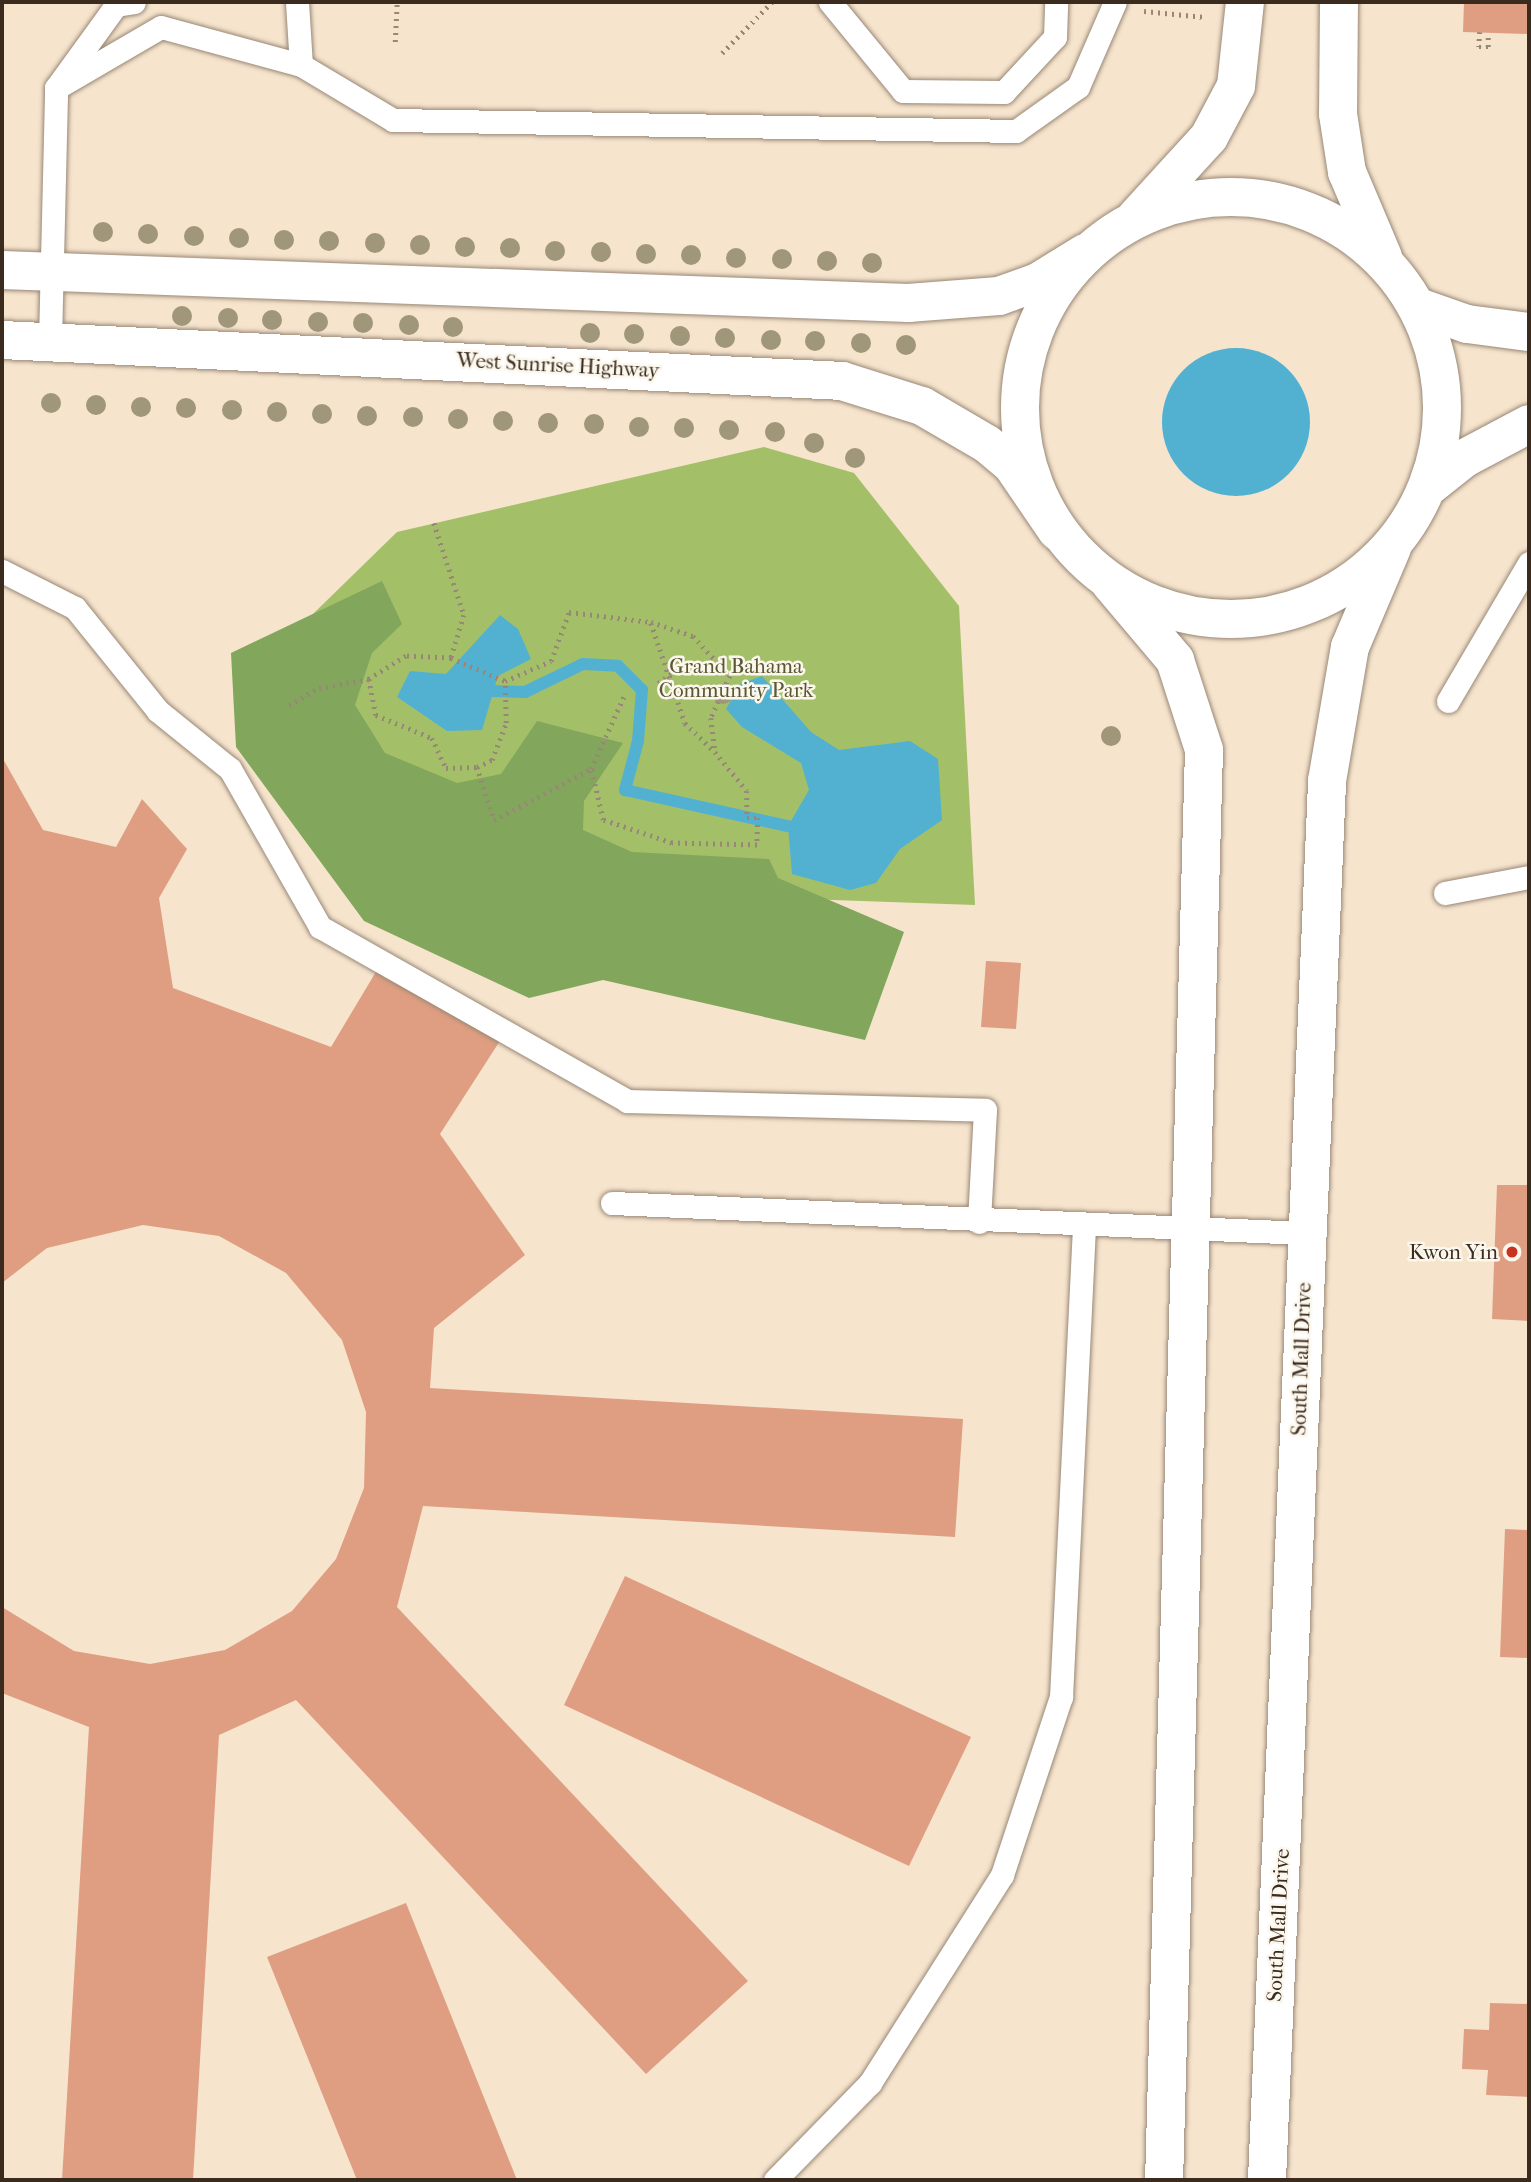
<!DOCTYPE html>
<style>
body{margin:0}
#map{position:relative;width:1531px;height:2182px;overflow:hidden;background:#f6e4cd;font-family:"IM FELL French Canon",serif}
div>[style]{position:absolute}
[style*='--x']{left:calc(var(--x)*1px);top:calc(var(--y)*1px);width:calc(var(--w)*1px);rotate:calc(var(--a)*1deg)}
.green>*{inset:0;background:#a3c068}
.forest>*{inset:0;background:#82a65c}
.water>*{inset:0;background:#52b1d1}
.round{border-radius:50%}
.stream>*{height:12px;margin:-6px;padding:0 6px;transform-origin:6px;border-radius:6px;background:#52b1d1}
.building>*{inset:0;background:#df9e81}
.path>*{height:4.5px;margin-top:-2.25px;transform-origin:0;background:repeating-linear-gradient(90deg,#988776 0 2px,transparent 0 7px)}
.roads{filter:drop-shadow(0 0 2px #988776) drop-shadow(0 0 2px #988776)}
.service>*{height:23px;margin:-11.5px;padding:0 11.5px;transform-origin:11.5px;border-radius:11.5px;background:#fff}
.minor>*{height:38px;margin:-19px;padding:0 19px;transform-origin:19px;border-radius:19px;background:#fff}
.tertiary>*{height:38px;margin:-19px;padding:0 19px;transform-origin:19px;border-radius:19px;background:#fff}
.primary>*{height:38px;margin:-19px;padding:0 19px;transform-origin:19px;border-radius:19px;background:#fff}
.primary>.ring{margin:-19px;padding:0;box-sizing:content-box;background:none;border:38px solid #fff;border-radius:50%}
.trees>*{width:20px;height:20px;margin:-10px;border-radius:50%;background:#a09679}
.dots>*{width:19px;height:19px;translate:-50% -50%;box-sizing:border-box;border:4px solid #fbf7ec;border-radius:50%}
span{translate:-50% -50%;white-space:nowrap;text-align:center;line-height:1.15;-webkit-text-stroke:5px #fbf7ec;paint-order:stroke}
.street-label{font-size:21px;color:#3b2a1e}
.park-label{font-size:21px;color:#5a5734}
.poi-label{font-size:21px;color:#3b2a1e}
.right{translate:-100% -50%;text-align:right}
.frame{position:absolute;inset:0;border:4px solid #3b2a1e;pointer-events:none}
</style>
<div id="map">
<div class="green">
<div style="clip-path:polygon(764px 447px,854px 473px,959px 606px,975px 905px,405px 885px,239px 686px,397px 532px)"></div>
</div>
<div class="forest">
<div style="clip-path:polygon(382px 581px,402px 624px,372px 653px,355px 705px,385px 753px,457px 783px,501px 774px,537px 721px,623px 743px,584px 801px,583px 830px,632px 852px,769px 859px,778px 878px,904px 932px,865px 1040px,603px 980px,529px 998px,364px 921px,236px 747px,231px 653px)"></div>
</div>
<div class="water">
<div class="round" style="left:1162px;top:348px;width:148px;height:148px"></div>
<div style="clip-path:polygon(500px 615px,518px 629px,531px 659px,498px 676px,482px 730px,447px 731px,397px 697px,410px 671px,446px 674px)"></div>
<div style="clip-path:polygon(762px 676px,811px 732px,839px 750px,910px 741px,938px 759px,942px 820px,900px 849px,876px 883px,850px 890px,792px 874px,788px 826px,809px 790px,801px 763px,742px 727px,726px 709px,740px 684px)"></div>
</div>
<div class="stream">
<div style="--x:493;--y:691;--w:32;--a:2"></div>
<div style="--x:525;--y:692;--w:64;--a:-25.8"></div>
<div style="--x:583;--y:664;--w:35;--a:3"></div>
<div style="--x:618;--y:666;--w:34;--a:45"></div>
<div style="--x:642;--y:690;--w:51;--a:94.5"></div>
<div style="--x:638;--y:741;--w:51;--a:104.9"></div>
<div style="--x:625;--y:790;--w:167;--a:12.5"></div>
</div>
<div class="building">
<div style="clip-path:polygon(1464px 2px,1529px 2px,1529px 34px,1463px 32px)"></div>
<div style="clip-path:polygon(2px 757px,43px 830px,116px 847px,142px 799px,187px 849px,159px 898px,173px 988px,331px 1047px,380px 965px,505px 1033px,440px 1134px,525px 1255px,434px 1328px,430px 1388px,963px 1419px,955px 1537px,423px 1506px,397px 1607px,748px 1981px,646px 2074px,296px 1700px,219px 1735px,193px 2180px,62px 2180px,89px 1727px,2px 1693px,2px 1607px,74px 1651px,150px 1664px,225px 1650px,292px 1611px,336px 1559px,364px 1488px,366px 1412px,342px 1340px,286px 1273px,219px 1236px,143px 1225px,47px 1248px,2px 1283px)"></div>
<div style="clip-path:polygon(986px 961px,1021px 963px,1016px 1029px,981px 1027px)"></div>
<div style="clip-path:polygon(1497px 1185px,1529px 1185px,1529px 1321px,1492px 1319px)"></div>
<div style="clip-path:polygon(1505px 1529px,1529px 1530px,1529px 1658px,1500px 1657px)"></div>
<div style="clip-path:polygon(625px 1576px,971px 1737px,909px 1866px,564px 1705px)"></div>
<div style="clip-path:polygon(406px 1903px,517px 2180px,357px 2180px,267px 1957px)"></div>
<div style="clip-path:polygon(1490px 2003px,1529px 2004px,1529px 2097px,1486px 2095px,1488px 2070px,1462px 2069px,1464px 2029px,1489px 2030px)"></div>
</div>
<div class="path">
<div style="--x:1144;--y:11;--w:61;--a:5.6"></div>
<div style="--x:1480;--y:32;--w:15;--a:94"></div>
<div style="--x:1479;--y:47;--w:9;--a:0"></div>
<div style="--x:1488;--y:47;--w:14;--a:-90"></div>
<div style="--x:395;--y:42;--w:40;--a:-87.1"></div>
<div style="--x:722;--y:53;--w:71;--a:-45.6"></div>
<div style="--x:434;--y:523;--w:97;--a:71.9"></div>
<div style="--x:464;--y:615;--w:45;--a:106.8"></div>
<div style="--x:451;--y:658;--w:45;--a:-177.5"></div>
<div style="--x:406;--y:656;--w:44;--a:148.1"></div>
<div style="--x:369;--y:679;--w:37;--a:79"></div>
<div style="--x:376;--y:715;--w:61;--a:22.3"></div>
<div style="--x:432;--y:738;--w:33;--a:65"></div>
<div style="--x:446;--y:768;--w:31;--a:-2"></div>
<div style="--x:477;--y:767;--w:17;--a:-25"></div>
<div style="--x:492;--y:760;--w:40;--a:-69"></div>
<div style="--x:506;--y:723;--w:42;--a:-91.4"></div>
<div style="--x:651;--y:623;--w:106;--a:71.2"></div>
<div style="--x:685;--y:723;--w:42;--a:44"></div>
<div style="--x:451;--y:658;--w:59;--a:23.1"></div>
<div style="--x:505;--y:681;--w:50;--a:-23.5"></div>
<div style="--x:551;--y:661;--w:52;--a:-69.8"></div>
<div style="--x:569;--y:612;--w:83;--a:7"></div>
<div style="--x:651;--y:622;--w:44;--a:18.4"></div>
<div style="--x:693;--y:636;--w:54;--a:47.2"></div>
<div style="--x:730;--y:676;--w:46;--a:114.3"></div>
<div style="--x:711;--y:718;--w:34;--a:83"></div>
<div style="--x:715;--y:752;--w:50;--a:50.6"></div>
<div style="--x:747;--y:791;--w:27;--a:90"></div>
<div style="--x:747;--y:818;--w:11;--a:0"></div>
<div style="--x:758;--y:818;--w:27;--a:92"></div>
<div style="--x:757;--y:845;--w:85;--a:-178.7"></div>
<div style="--x:672;--y:843;--w:73;--a:-161.6"></div>
<div style="--x:603;--y:820;--w:52;--a:-103.2"></div>
<div style="--x:591;--y:769;--w:80;--a:-65.7"></div>
<div style="--x:658;--y:683;--w:16;--a:-35"></div>
<div style="--x:289;--y:705;--w:34;--a:-30"></div>
<div style="--x:319;--y:688;--w:51;--a:-10.2"></div>
<div style="--x:477;--y:767;--w:56;--a:72.2"></div>
<div style="--x:494;--y:820;--w:110;--a:-27.7"></div>
</div>
<div class="roads">
<div class="service">
<div style="--x:297;--y:2;--w:63;--a:86.4"></div>
<div style="--x:830;--y:2;--w:115;--a:50.6"></div>
<div style="--x:903;--y:91;--w:101;--a:0.6"></div>
<div style="--x:1004;--y:92;--w:75;--a:-47.2"></div>
<div style="--x:1055;--y:37;--w:35;--a:-88"></div>
<div style="--x:56;--y:88;--w:121;--a:-30.2"></div>
<div style="--x:161;--y:27;--w:145;--a:15.2"></div>
<div style="--x:301;--y:65;--w:107;--a:30.9"></div>
<div style="--x:393;--y:120;--w:623;--a:1.01"></div>
<div style="--x:1016;--y:131;--w:76;--a:-35.4"></div>
<div style="--x:1078;--y:87;--w:93;--a:-66.5"></div>
<div style="--x:50;--y:341;--w:253;--a:-88.6"></div>
<div style="--x:56;--y:88;--w:102;--a:-54.1"></div>
<div style="--x:116;--y:5;--w:18;--a:-9"></div>
<div style="--x:2;--y:571;--w:82;--a:26.9"></div>
<div style="--x:75;--y:608;--w:132;--a:51.1"></div>
<div style="--x:158;--y:711;--w:92;--a:38.9"></div>
<div style="--x:230;--y:769;--w:182;--a:60.3"></div>
<div style="--x:320;--y:927;--w:353;--a:29.5"></div>
<div style="--x:627;--y:1101;--w:358;--a:1.4"></div>
<div style="--x:985;--y:1110;--w:112;--a:93.1"></div>
<div style="--x:1448;--y:701;--w:160;--a:-59.6"></div>
<div style="--x:1445;--y:893;--w:86;--a:-10.8"></div>
<div style="--x:612;--y:1203;--w:694;--a:2.48"></div>
<div style="--x:775;--y:2180;--w:136;--a:-45.6"></div>
<div style="--x:870;--y:2083;--w:246;--a:-57.6"></div>
<div style="--x:1002;--y:1875;--w:188;--a:-71.7"></div>
<div style="--x:1061;--y:1697;--w:471;--a:-87.2"></div>
</div>
<div class="minor">
<div style="--x:2;--y:270;--w:907;--a:2.09"></div>
<div style="--x:908;--y:303;--w:91;--a:-4.4"></div>
<div style="--x:999;--y:296;--w:41;--a:-19.7"></div>
<div style="--x:1038;--y:282;--w:55;--a:-31.7"></div>
<div style="--x:2;--y:340;--w:841;--a:2.79"></div>
<div style="--x:842;--y:381;--w:84;--a:17.4"></div>
<div style="--x:922;--y:406;--w:75;--a:30.3"></div>
<div style="--x:987;--y:444;--w:33;--a:40"></div>
<div style="--x:1012;--y:465;--w:80;--a:55.7"></div>
</div>
<div class="tertiary">
<div style="--x:1110;--y:583;--w:101;--a:49.8"></div>
<div style="--x:1175;--y:660;--w:95;--a:72.1"></div>
<div style="--x:1204;--y:750;--w:1431;--a:91.6"></div>
<div style="--x:1267;--y:2180;--w:1400;--a:-87.54"></div>
<div style="--x:1327;--y:781;--w:136;--a:-80.3"></div>
<div style="--x:1350;--y:647;--w:108;--a:-67"></div>
</div>
<div class="primary">
<div style="--x:1339;--y:2;--w:112;--a:90.5"></div>
<div style="--x:1338;--y:114;--w:59;--a:81.2"></div>
<div style="--x:1347;--y:172;--w:92;--a:67"></div>
<div class="ring" style="left:1020px;top:197px;width:384px;height:384px"></div>
<div style="--x:1136;--y:217;--w:108;--a:-47.6"></div>
<div style="--x:1209;--y:137;--w:58;--a:-62.1"></div>
<div style="--x:1236;--y:86;--w:84;--a:-83.9"></div>
<div style="--x:1421;--y:308;--w:49;--a:19.2"></div>
<div style="--x:1467;--y:324;--w:63;--a:7.4"></div>
<div style="--x:1431;--y:485;--w:43;--a:-38.5"></div>
<div style="--x:1465;--y:458;--w:72;--a:-28"></div>
</div>
</div>
<div class="trees">
<div style="left:103px;top:232px"></div>
<div style="left:148px;top:234px"></div>
<div style="left:194px;top:236px"></div>
<div style="left:239px;top:238px"></div>
<div style="left:284px;top:240px"></div>
<div style="left:329px;top:241px"></div>
<div style="left:375px;top:243px"></div>
<div style="left:420px;top:245px"></div>
<div style="left:465px;top:247px"></div>
<div style="left:510px;top:248px"></div>
<div style="left:555px;top:251px"></div>
<div style="left:601px;top:252px"></div>
<div style="left:646px;top:254px"></div>
<div style="left:691px;top:255px"></div>
<div style="left:736px;top:258px"></div>
<div style="left:782px;top:259px"></div>
<div style="left:827px;top:261px"></div>
<div style="left:872px;top:263px"></div>
<div style="left:182px;top:316px"></div>
<div style="left:228px;top:318px"></div>
<div style="left:272px;top:320px"></div>
<div style="left:318px;top:322px"></div>
<div style="left:363px;top:323px"></div>
<div style="left:409px;top:325px"></div>
<div style="left:453px;top:327px"></div>
<div style="left:590px;top:333px"></div>
<div style="left:634px;top:334px"></div>
<div style="left:680px;top:336px"></div>
<div style="left:725px;top:338px"></div>
<div style="left:771px;top:340px"></div>
<div style="left:815px;top:341px"></div>
<div style="left:861px;top:343px"></div>
<div style="left:906px;top:345px"></div>
<div style="left:51px;top:403px"></div>
<div style="left:96px;top:405px"></div>
<div style="left:141px;top:407px"></div>
<div style="left:186px;top:408px"></div>
<div style="left:232px;top:410px"></div>
<div style="left:277px;top:412px"></div>
<div style="left:322px;top:414px"></div>
<div style="left:367px;top:416px"></div>
<div style="left:413px;top:417px"></div>
<div style="left:458px;top:419px"></div>
<div style="left:503px;top:421px"></div>
<div style="left:548px;top:423px"></div>
<div style="left:594px;top:424px"></div>
<div style="left:639px;top:427px"></div>
<div style="left:684px;top:428px"></div>
<div style="left:729px;top:430px"></div>
<div style="left:775px;top:432px"></div>
<div style="left:814px;top:443px"></div>
<div style="left:855px;top:458px"></div>
<div style="left:723px;top:694px"></div>
<div style="left:1111px;top:736px"></div>
</div>
<div class="dots">
<div style="left:1512px;top:1252px;background:#c8321e"></div>
</div>
<div class="street-label">
<span style="left:558px;top:365px;rotate:3deg">West Sunrise Highway</span>
<span style="left:1301px;top:1359px;rotate:-88deg">South Mall Drive</span>
<span style="left:1278px;top:1925px;rotate:-87deg">South Mall Drive</span>
</div>
<div class="park-label">
<span style="left:736px;top:678px">Grand Bahama<br>Community Park</span>
</div>
<div class="poi-label">
<span class="right" style="left:1498px;top:1252px">Kwon Yin</span>
</div>
<div class="frame"></div>
</div>
